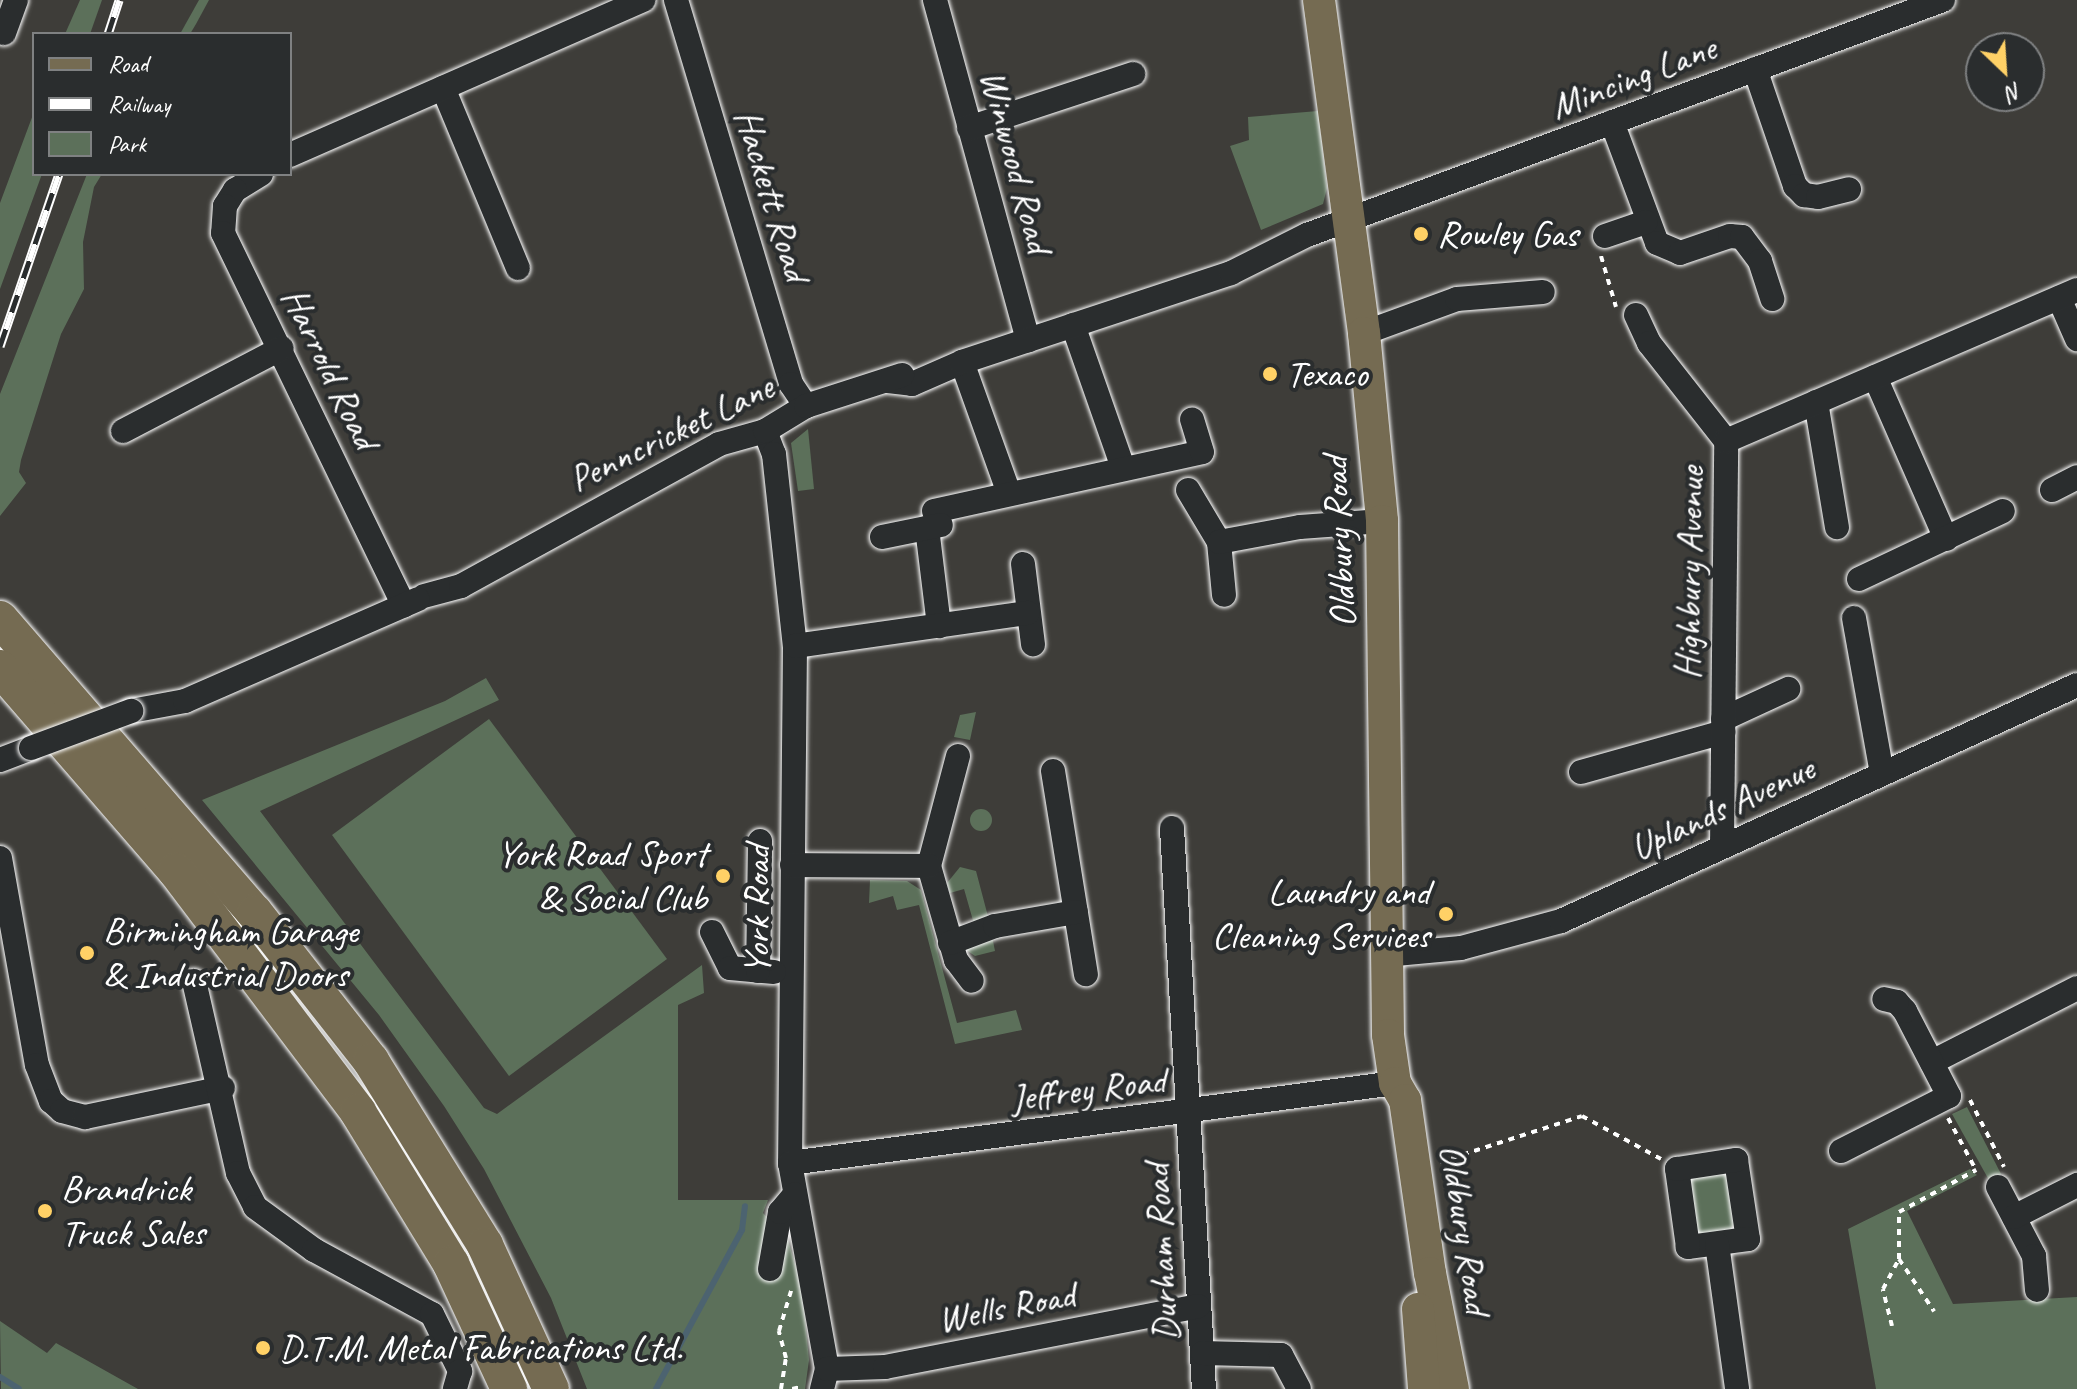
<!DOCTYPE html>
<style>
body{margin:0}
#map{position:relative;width:2077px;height:1389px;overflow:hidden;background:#3e3d39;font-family:Caveat,sans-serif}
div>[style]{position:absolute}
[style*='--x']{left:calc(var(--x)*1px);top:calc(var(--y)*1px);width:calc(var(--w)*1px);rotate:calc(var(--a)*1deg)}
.green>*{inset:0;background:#5c705a}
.round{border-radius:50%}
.stream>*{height:6px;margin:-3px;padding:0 3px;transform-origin:3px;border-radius:3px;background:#4c6370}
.path>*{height:4px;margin-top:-2px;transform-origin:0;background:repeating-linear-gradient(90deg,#fff 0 6px,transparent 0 12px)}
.roads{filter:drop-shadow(0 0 2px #fff) drop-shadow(0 0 2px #fff)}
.minor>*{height:24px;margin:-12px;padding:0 12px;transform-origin:12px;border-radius:12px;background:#2a2d2e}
.major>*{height:32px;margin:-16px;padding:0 16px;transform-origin:16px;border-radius:16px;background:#756b52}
.highway>*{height:36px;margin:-18px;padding:0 18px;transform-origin:18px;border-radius:18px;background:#756b52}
.rail>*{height:9px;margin-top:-4.5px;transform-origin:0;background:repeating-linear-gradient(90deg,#2a2d2e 0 18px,#fff 0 36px);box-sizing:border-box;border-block:2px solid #fff}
.bridges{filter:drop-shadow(0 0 2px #fff) drop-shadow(0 0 2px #fff)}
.minor-bridge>*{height:24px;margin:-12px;padding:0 12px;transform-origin:12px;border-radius:12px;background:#2a2d2e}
.dots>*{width:22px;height:22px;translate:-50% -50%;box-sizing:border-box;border:4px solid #2a2d2e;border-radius:50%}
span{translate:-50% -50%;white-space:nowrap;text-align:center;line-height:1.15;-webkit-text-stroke:8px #2a2d2e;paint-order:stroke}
.street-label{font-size:38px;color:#fff}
.poi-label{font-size:38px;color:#fff}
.left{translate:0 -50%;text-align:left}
.right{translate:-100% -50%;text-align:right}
.legend{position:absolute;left:32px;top:32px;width:260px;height:144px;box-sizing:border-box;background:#2a2d2e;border:2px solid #7f8182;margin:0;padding:10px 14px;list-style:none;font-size:24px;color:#fff}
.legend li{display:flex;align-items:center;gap:16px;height:40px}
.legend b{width:40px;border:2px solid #7f8182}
.north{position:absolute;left:1965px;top:32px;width:80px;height:80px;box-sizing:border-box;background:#2a2d2e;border:2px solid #7f8182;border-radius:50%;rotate:155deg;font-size:22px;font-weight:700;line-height:32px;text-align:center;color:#fff}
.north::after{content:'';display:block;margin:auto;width:28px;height:36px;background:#ffd166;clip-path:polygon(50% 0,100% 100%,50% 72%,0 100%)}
</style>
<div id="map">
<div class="green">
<div style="clip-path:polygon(80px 0,102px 0,90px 34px,65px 34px)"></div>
<div style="clip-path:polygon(199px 0,209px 0,196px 24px,190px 34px,180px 34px)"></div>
<div style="clip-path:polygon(1318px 111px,1327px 188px,1323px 204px,1261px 230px,1230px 146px,1249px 140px,1248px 117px)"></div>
<div style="clip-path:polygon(34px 112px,34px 174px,42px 174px,0 289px,0 203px)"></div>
<div style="clip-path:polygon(87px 174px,102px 174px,94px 187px,83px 242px,84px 289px,61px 334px,21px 460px,19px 472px,26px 483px,0 516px,0 394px)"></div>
<div style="clip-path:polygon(808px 429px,814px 489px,798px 491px,791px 443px)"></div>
<div style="clip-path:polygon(486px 678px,499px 700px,260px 811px,484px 1108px,497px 1114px,702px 965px,704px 993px,678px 1005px,678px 1200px,768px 1200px,763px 1213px,788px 1240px,802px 1288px,809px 1360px,805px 1389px,587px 1389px,551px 1298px,484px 1169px,444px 1106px,379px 1015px,202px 800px,445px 701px)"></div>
<div style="clip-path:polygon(976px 712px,970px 740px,954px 737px,960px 715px)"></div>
<div style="clip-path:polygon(489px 719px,667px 959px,509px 1076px,332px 835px)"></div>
<div class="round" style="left:970px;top:809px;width:22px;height:22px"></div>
<div style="clip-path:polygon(960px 867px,976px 871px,990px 924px,976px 931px,964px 889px,950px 893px,947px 883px)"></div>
<div style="clip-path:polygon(870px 880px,907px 881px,921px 890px,957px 1023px,1016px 1010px,1022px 1030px,955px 1044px,919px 905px,897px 910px,893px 896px,869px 903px)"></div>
<div style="clip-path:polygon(991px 931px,995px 951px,975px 956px,965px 949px)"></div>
<div style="clip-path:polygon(1967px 1107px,2001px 1174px,1989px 1180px,1952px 1114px)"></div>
<div style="clip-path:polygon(1970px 1169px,1977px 1175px,1907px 1211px,1953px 1304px,2077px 1297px,2077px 1389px,1876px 1389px,1848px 1229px)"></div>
<div style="clip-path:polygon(1717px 1170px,1729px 1174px,1736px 1222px,1727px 1237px,1698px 1235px,1687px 1180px)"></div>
<div style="clip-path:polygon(0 1321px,47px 1353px,56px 1343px,138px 1389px,1px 1389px)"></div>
</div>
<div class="stream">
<div style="--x:0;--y:1377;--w:22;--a:32"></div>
<div style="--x:656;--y:1389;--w:181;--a:-61.6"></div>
<div style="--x:742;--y:1230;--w:24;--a:-83"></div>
</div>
<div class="path">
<div style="--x:1601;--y:256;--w:53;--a:73.6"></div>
<div style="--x:1970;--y:1100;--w:75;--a:63.1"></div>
<div style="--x:1948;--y:1118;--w:59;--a:61.7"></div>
<div style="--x:1440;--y:1162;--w:149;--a:-17.9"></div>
<div style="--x:1582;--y:1116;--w:90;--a:28.6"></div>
<div style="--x:1899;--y:1259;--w:63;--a:56.1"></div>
<div style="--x:1892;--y:1326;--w:38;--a:-104"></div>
<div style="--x:1883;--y:1289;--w:34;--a:-62"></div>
<div style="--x:1899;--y:1259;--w:47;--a:-90"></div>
<div style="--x:1899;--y:1212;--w:88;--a:-28.6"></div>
<div style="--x:781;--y:1389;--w:31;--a:-81"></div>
<div style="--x:786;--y:1358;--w:28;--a:-105"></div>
<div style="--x:779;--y:1331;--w:42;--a:-73.3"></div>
<div style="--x:792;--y:1389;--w:9;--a:-13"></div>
</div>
<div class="roads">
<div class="minor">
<div style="--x:676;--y:0;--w:401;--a:73.3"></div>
<div style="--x:791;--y:384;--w:27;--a:56"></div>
<div style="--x:935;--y:0;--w:353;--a:74.7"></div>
<div style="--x:4;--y:33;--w:35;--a:-70"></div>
<div style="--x:1755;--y:69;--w:124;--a:71.1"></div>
<div style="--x:1795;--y:186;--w:13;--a:45"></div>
<div style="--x:1804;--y:195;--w:14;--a:8"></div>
<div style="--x:1818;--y:197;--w:32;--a:-14"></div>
<div style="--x:443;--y:88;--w:195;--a:67.4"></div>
<div style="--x:1612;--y:122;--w:129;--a:69.6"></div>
<div style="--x:1657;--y:243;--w:25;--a:23"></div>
<div style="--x:1680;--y:253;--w:53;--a:-18.8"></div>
<div style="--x:1730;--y:236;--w:12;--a:5"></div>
<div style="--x:1742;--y:237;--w:30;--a:53"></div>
<div style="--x:1760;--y:261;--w:40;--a:72"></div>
<div style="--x:969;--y:128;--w:173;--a:-18.2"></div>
<div style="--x:290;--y:155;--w:386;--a:-23.7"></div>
<div style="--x:261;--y:174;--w:31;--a:148"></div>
<div style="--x:235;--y:190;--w:19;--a:122"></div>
<div style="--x:225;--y:206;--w:27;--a:94"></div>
<div style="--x:223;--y:233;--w:414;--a:64.1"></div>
<div style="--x:1605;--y:236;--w:43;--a:-18.9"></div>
<div style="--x:2059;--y:298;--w:45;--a:66.3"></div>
<div style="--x:1636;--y:315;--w:31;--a:65"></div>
<div style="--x:1649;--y:343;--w:125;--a:51.8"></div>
<div style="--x:1073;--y:325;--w:151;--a:70.7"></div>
<div style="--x:1364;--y:333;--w:99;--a:-20.1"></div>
<div style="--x:1457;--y:299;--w:86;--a:-4.7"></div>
<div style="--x:962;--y:362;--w:139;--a:70.3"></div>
<div style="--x:1875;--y:377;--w:177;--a:66.3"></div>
<div style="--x:888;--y:381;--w:24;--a:7"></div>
<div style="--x:912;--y:384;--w:55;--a:-23.7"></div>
<div style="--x:962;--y:362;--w:283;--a:-18.3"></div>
<div style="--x:1231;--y:273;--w:85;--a:-26.6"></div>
<div style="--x:1307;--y:235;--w:678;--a:-20.28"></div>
<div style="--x:1816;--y:402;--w:127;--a:80.5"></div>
<div style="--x:123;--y:431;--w:179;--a:-27.6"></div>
<div style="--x:765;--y:431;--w:25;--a:69"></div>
<div style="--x:774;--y:454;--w:193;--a:83.8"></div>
<div style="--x:795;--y:646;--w:517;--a:90.55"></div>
<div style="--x:790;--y:1163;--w:209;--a:79.8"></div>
<div style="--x:827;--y:1369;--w:21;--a:104"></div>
<div style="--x:1188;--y:490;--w:61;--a:59.2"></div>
<div style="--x:1219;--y:542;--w:53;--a:84.6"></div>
<div style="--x:2052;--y:490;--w:28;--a:-27"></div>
<div style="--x:934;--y:511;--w:274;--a:-12.4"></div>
<div style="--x:1202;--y:452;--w:34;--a:-107"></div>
<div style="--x:927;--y:528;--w:99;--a:83"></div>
<div style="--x:882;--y:537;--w:60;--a:-11.5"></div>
<div style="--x:1219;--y:542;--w:82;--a:-10.5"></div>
<div style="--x:1300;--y:527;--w:82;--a:-4.2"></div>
<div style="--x:1023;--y:564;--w:81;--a:82.9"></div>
<div style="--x:1859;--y:579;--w:159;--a:-25.3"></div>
<div style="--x:424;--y:596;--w:38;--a:-15"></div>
<div style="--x:461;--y:586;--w:294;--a:-28.8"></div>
<div style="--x:719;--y:444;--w:48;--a:-15.8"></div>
<div style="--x:765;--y:431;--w:48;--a:-31.4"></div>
<div style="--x:806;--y:406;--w:101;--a:-17.9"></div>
<div style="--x:1854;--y:618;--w:158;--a:79.8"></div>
<div style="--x:795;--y:646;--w:235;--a:-8.1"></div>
<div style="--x:131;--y:711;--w:55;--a:-10.5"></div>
<div style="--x:185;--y:701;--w:254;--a:-23.6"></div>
<div style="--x:1723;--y:719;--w:72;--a:-24.8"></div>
<div style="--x:958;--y:756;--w:114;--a:104.8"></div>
<div style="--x:929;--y:866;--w:98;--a:74"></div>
<div style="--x:956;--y:960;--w:26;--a:53"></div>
<div style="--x:0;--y:760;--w:33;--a:-21"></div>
<div style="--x:1053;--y:771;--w:206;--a:80.8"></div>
<div style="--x:1581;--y:772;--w:148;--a:-15.7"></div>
<div style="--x:1172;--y:828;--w:562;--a:86.74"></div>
<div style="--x:1722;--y:846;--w:405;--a:-89.4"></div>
<div style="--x:1726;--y:441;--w:382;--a:-23.3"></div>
<div style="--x:0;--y:858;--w:210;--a:79.9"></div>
<div style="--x:37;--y:1065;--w:39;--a:69"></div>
<div style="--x:51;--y:1101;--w:15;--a:42"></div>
<div style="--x:62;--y:1111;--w:24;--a:15"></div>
<div style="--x:85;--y:1117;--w:141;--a:-11.9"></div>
<div style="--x:792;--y:865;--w:137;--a:0.4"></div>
<div style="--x:712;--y:932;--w:40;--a:63.4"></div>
<div style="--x:730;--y:968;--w:44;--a:5.2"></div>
<div style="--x:950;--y:943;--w:48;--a:-20.7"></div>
<div style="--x:995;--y:926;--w:82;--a:-9.8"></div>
<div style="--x:1385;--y:955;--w:76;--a:-5.3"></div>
<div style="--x:1461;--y:948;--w:104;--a:-15.1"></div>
<div style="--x:1561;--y:921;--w:567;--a:-24.58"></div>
<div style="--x:758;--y:971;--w:130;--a:-89.1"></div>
<div style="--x:194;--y:981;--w:197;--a:77.1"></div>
<div style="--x:238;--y:1173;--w:38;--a:63"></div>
<div style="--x:255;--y:1207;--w:73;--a:36.1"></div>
<div style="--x:314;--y:1250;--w:134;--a:28.5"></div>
<div style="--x:432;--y:1314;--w:64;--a:63.8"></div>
<div style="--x:460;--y:1371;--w:19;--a:106"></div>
<div style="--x:1932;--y:1062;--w:163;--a:-27"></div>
<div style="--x:1841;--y:1151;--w:121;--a:-27"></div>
<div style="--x:1949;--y:1096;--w:96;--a:-117.4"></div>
<div style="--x:1905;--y:1011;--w:12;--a:-132"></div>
<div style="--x:1897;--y:1002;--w:13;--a:-167"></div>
<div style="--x:1736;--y:1160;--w:80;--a:81.4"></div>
<div style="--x:1748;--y:1239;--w:61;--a:172.4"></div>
<div style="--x:1688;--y:1247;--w:79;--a:-98"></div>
<div style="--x:1677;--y:1169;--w:60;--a:-8.7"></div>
<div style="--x:790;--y:1163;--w:610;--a:-7.53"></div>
<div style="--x:1998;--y:1187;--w:78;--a:62.4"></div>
<div style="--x:2034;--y:1256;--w:34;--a:85"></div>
<div style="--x:2014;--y:1217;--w:71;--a:-26.9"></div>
<div style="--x:1717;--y:1244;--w:146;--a:82.1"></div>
<div style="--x:770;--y:1269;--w:58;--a:-80"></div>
<div style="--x:780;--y:1212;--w:23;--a:-50"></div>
<div style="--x:1203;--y:1353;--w:78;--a:1.5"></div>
<div style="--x:1281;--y:1355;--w:38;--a:62"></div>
<div style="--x:827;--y:1369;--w:58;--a:-2"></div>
<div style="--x:885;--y:1367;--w:319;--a:-11"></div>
</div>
<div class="major">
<div style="--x:1319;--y:0;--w:336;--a:82.3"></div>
<div style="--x:1364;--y:333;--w:189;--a:84.5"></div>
<div style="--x:1382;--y:521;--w:514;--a:89.33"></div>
<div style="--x:1388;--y:1035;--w:49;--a:81.7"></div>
<div style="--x:1395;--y:1083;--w:20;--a:60"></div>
<div style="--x:1405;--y:1100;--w:175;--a:81.8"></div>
<div style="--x:1430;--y:1273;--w:118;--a:78.8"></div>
<div style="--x:1418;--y:1309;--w:80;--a:85.7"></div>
</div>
<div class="highway">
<div style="--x:0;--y:619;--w:389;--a:49.1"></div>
<div style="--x:255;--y:913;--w:188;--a:51.9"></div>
<div style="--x:371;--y:1061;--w:216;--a:58.2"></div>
<div style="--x:485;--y:1245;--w:158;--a:65.4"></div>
<div style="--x:0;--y:668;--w:269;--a:49.1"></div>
<div style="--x:176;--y:871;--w:302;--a:52.9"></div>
<div style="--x:358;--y:1112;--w:178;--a:58.5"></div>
<div style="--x:451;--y:1264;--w:138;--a:65.1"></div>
</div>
</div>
<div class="rail">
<div style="--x:108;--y:34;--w:36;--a:-72"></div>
<div style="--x:0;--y:346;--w:182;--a:-71.1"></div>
</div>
<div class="bridges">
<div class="minor-bridge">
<div style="--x:31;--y:748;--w:107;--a:-20.3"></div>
</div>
</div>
<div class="dots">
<div style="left:1421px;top:234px;background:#ffd166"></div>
<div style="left:1270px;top:374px;background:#ffd166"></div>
<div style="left:723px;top:876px;background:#ffd166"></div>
<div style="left:1446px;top:914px;background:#ffd166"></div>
<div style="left:87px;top:953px;background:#ffd166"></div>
<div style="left:45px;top:1211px;background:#ffd166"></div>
<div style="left:263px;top:1348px;background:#ffd166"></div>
</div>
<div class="street-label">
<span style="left:1633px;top:77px;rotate:-21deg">Mincing Lane</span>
<span style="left:1016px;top:161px;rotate:75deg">Winwood Road</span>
<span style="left:772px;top:195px;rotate:73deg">Hackett Road</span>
<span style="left:330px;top:368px;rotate:64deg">Harrold Road</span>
<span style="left:671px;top:433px;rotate:-26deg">Penncricket Lane</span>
<span style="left:1339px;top:542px;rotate:-93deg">Oldbury Road</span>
<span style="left:1689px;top:573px;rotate:-89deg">Highbury Avenue</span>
<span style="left:1722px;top:808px;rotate:-25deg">Uplands Avenue</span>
<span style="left:757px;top:910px;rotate:-90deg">York Road</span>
<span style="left:1088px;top:1089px;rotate:-7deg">Jeffrey Road</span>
<span style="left:1465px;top:1229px;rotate:81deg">Oldbury Road</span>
<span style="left:1161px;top:1253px;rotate:-93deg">Durham Road</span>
<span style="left:1006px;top:1307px;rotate:-11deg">Wells Road</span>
</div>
<div class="poi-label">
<span class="left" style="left:1437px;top:234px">Rowley Gas</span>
<span class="left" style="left:1286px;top:374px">Texaco</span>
<span class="right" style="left:707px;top:876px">York Road Sport<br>&amp; Social Club</span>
<span class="right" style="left:1430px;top:914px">Laundry and<br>Cleaning Services</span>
<span class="left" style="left:103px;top:953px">Birmingham Garage<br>&amp; Industrial Doors</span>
<span class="left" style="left:61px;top:1211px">Brandrick<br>Truck Sales</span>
<span class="left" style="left:279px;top:1348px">D.T.M. Metal Fabrications Ltd.</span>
</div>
<ul class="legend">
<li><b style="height:10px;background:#756b52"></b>Road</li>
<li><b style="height:10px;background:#fff"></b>Railway</li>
<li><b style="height:22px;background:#5c705a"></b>Park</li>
</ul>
<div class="north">N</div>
</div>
